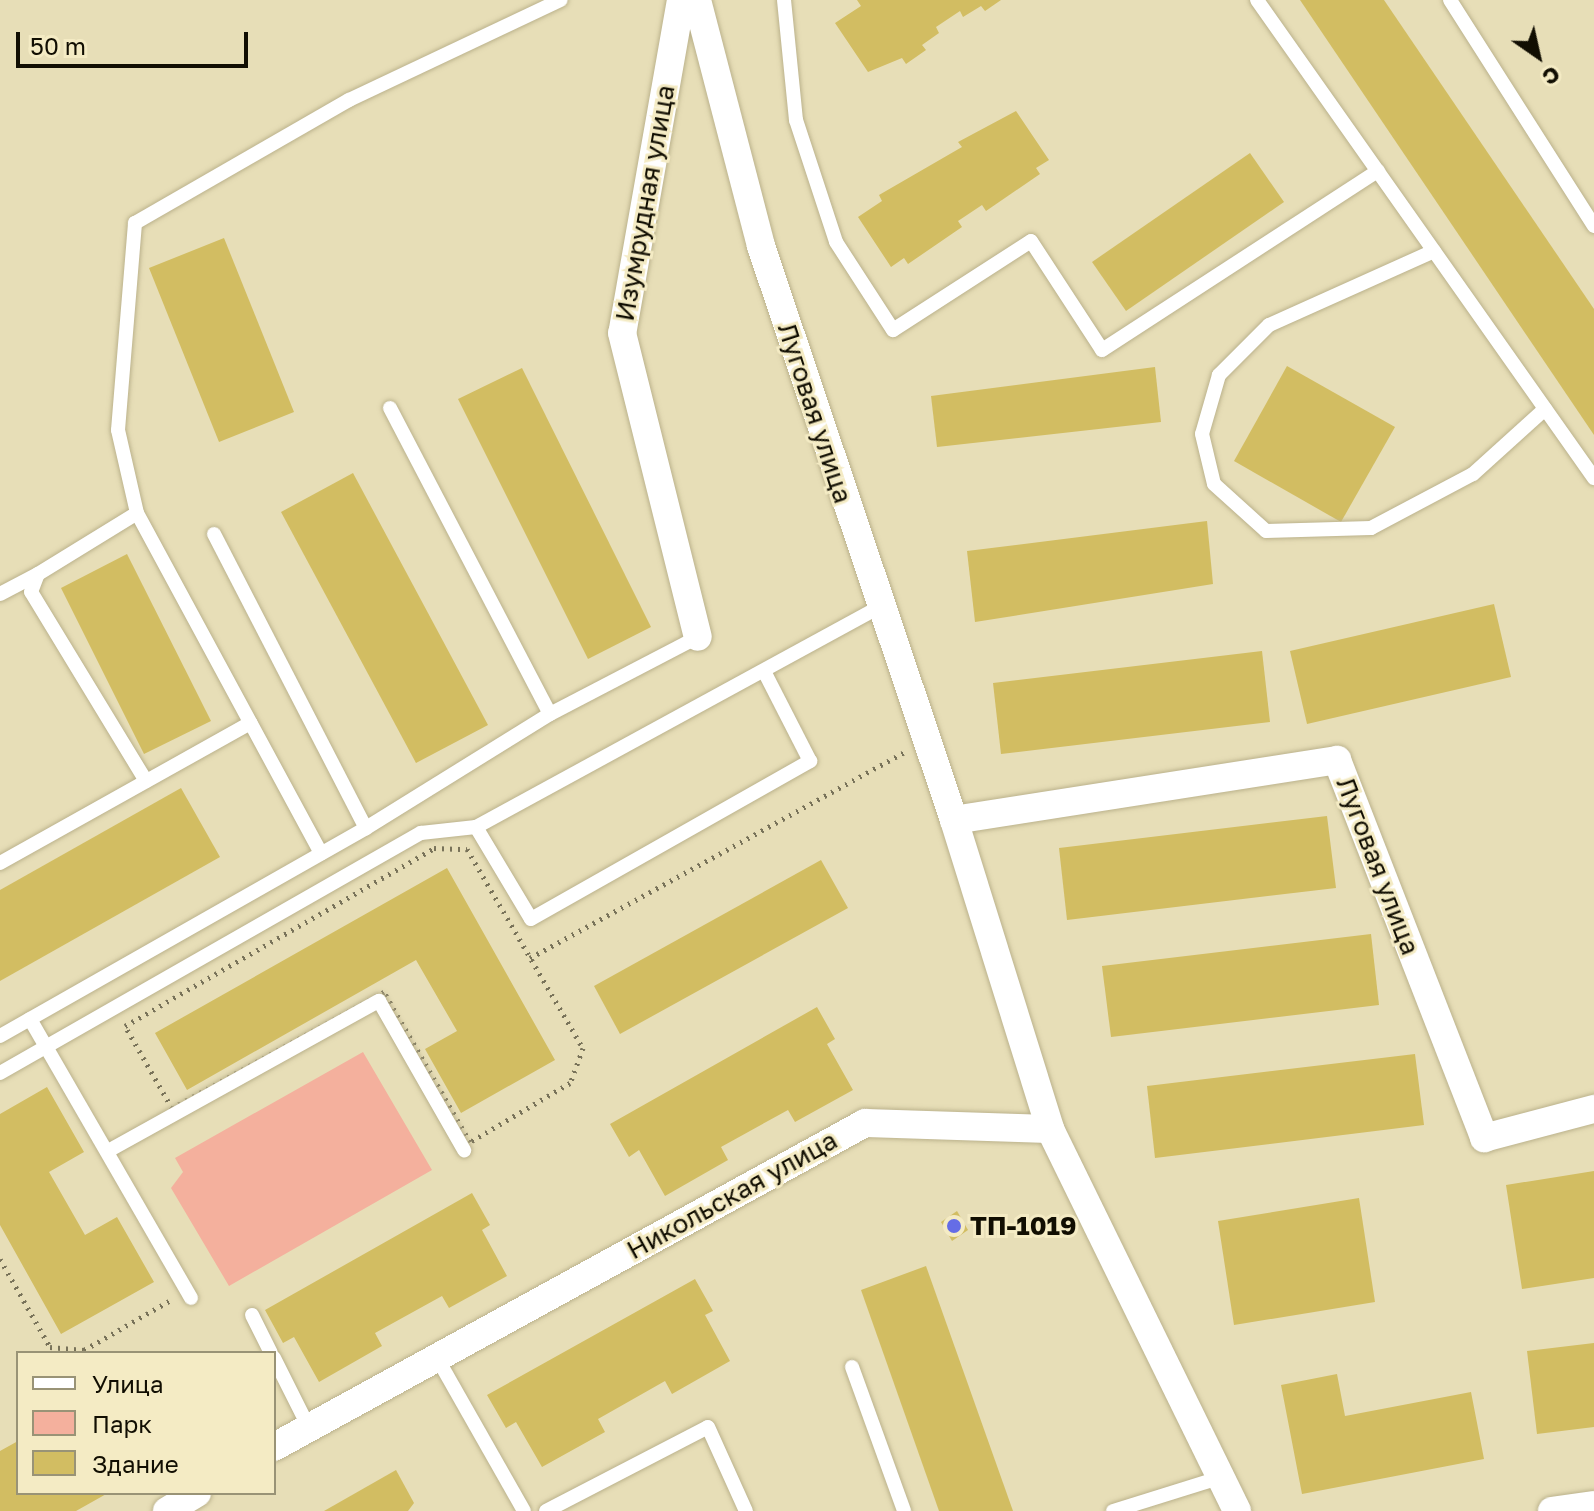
<!DOCTYPE html>
<meta charset="utf-8">
<style>
body{margin:0}
#map{position:relative;width:1594px;height:1511px;overflow:hidden;background:#e7deb7;font-family:"Golos Text",sans-serif}
div>[style]{position:absolute}
[style*='--x']{left:calc(var(--x)*1px);top:calc(var(--y)*1px);width:calc(var(--w)*1px);rotate:calc(var(--a)*1deg)}
.green>*{inset:0;background:#f4b09d}
.building>*{inset:0;background:#d2bd62}
.path>*{height:5px;margin-top:-2.5px;transform-origin:0;background:repeating-linear-gradient(90deg,#787259 0 2px,transparent 0 8px)}
.roads{filter:drop-shadow(0 0 2px #bbb28c) drop-shadow(0 0 2px #bbb28c)}
.service>*{height:14px;margin:-7px;padding:0 7px;transform-origin:7px;border-radius:7px;background:#fff}
.minor>*{height:28px;margin:-14px;padding:0 14px;transform-origin:14px;border-radius:14px;background:#fff}
.dots>*{width:22px;height:22px;translate:-50% -50%;box-sizing:border-box;border:4px solid #f4ebc4;border-radius:50%}
span{translate:-50% -50%;white-space:nowrap;text-align:center;line-height:1.15;-webkit-text-stroke:6px #f4ebc4;paint-order:stroke}
.street-label{font-size:26px;color:#110e02}
.poi-label{font-size:26px;color:#110e02;font-weight:700}
.left{translate:0 -50%;text-align:left}
.legend{position:absolute;left:16px;top:1351px;width:260px;height:144px;box-sizing:border-box;background:#f4ebc4;border:2px solid #999376;margin:0;padding:10px 14px;list-style:none;font-size:24px;color:#110e02}
.legend li{display:flex;align-items:center;gap:16px;height:40px}
.legend b{width:40px;border:2px solid #999376}
.north{position:absolute;left:1498px;top:16px;width:80px;height:80px;-webkit-text-stroke:6px #f4ebc4;paint-order:stroke;rotate:146deg;font-size:22px;font-weight:700;line-height:32px;text-align:center;color:#110e02}
.north::after{content:'';display:block;margin:auto;width:28px;height:36px;background:#110e02;clip-path:polygon(50% 0,100% 100%,50% 72%,0 100%)}
.scale{position:absolute;left:16px;top:32px;width:232px;height:36px;box-sizing:border-box;border:4px solid #110e02;border-top:0;padding-left:10px;font-size:24px;line-height:28px;white-space:nowrap;color:#110e02;-webkit-text-stroke:6px #f4ebc4;paint-order:stroke}
</style>
<div id="map">
<div class="green">
<div style="clip-path:polygon(363px 1052px,432px 1170px,229px 1286px,171px 1188px,183px 1172px,175px 1158px)"></div>
</div>
<div class="building">
<div style="clip-path:polygon(857px 0,1001px 0,985px 11px,981px 6px,963px 17px,960px 11px,936px 27px,939px 33px,922px 45px,926px 50px,906px 64px,902px 58px,868px 72px,835px 23px,861px 6px)"></div>
<div style="clip-path:polygon(1300px 0,1384px 0,1594px 309px,1594px 435px)"></div>
<div style="clip-path:polygon(1016px 111px,1049px 160px,1036px 168px,1040px 174px,986px 211px,982px 205px,958px 221px,962px 227px,908px 264px,904px 258px,891px 267px,858px 217px,882px 201px,879px 195px,962px 147px,958px 142px)"></div>
<div style="clip-path:polygon(1250px 153px,1284px 202px,1126px 311px,1092px 262px)"></div>
<div style="clip-path:polygon(224px 238px,294px 412px,219px 442px,149px 268px)"></div>
<div style="clip-path:polygon(1287px 366px,1395px 427px,1341px 522px,1234px 461px)"></div>
<div style="clip-path:polygon(1155px 367px,1161px 422px,937px 447px,931px 396px)"></div>
<div style="clip-path:polygon(522px 368px,651px 627px,588px 659px,458px 399px)"></div>
<div style="clip-path:polygon(353px 473px,488px 725px,416px 763px,281px 512px)"></div>
<div style="clip-path:polygon(1207px 521px,1213px 584px,975px 622px,967px 551px)"></div>
<div style="clip-path:polygon(127px 554px,211px 721px,144px 754px,61px 588px)"></div>
<div style="clip-path:polygon(1494px 604px,1511px 677px,1307px 724px,1290px 651px)"></div>
<div style="clip-path:polygon(1262px 651px,1270px 722px,1001px 754px,993px 683px)"></div>
<div style="clip-path:polygon(181px 788px,220px 857px,0 981px,0 890px)"></div>
<div style="clip-path:polygon(1327px 816px,1336px 888px,1067px 920px,1059px 848px)"></div>
<div style="clip-path:polygon(821px 860px,848px 908px,620px 1034px,594px 986px)"></div>
<div style="clip-path:polygon(447px 868px,555px 1060px,461px 1113px,425px 1049px,457px 1031px,416px 960px,187px 1090px,155px 1033px)"></div>
<div style="clip-path:polygon(1371px 934px,1379px 1005px,1111px 1037px,1102px 966px)"></div>
<div style="clip-path:polygon(817px 1007px,835px 1039px,827px 1044px,853px 1090px,795px 1122px,788px 1110px,721px 1147px,728px 1160px,665px 1196px,639px 1150px,629px 1157px,610px 1124px)"></div>
<div style="clip-path:polygon(1415px 1054px,1424px 1125px,1155px 1158px,1147px 1086px)"></div>
<div style="clip-path:polygon(47px 1087px,84px 1152px,49px 1172px,85px 1235px,117px 1217px,154px 1282px,61px 1334px,0 1225px,0 1114px)"></div>
<div style="clip-path:polygon(1594px 1171px,1594px 1278px,1522px 1289px,1506px 1185px)"></div>
<div style="clip-path:polygon(472px 1193px,490px 1225px,482px 1230px,507px 1276px,449px 1308px,442px 1296px,375px 1333px,382px 1346px,319px 1382px,294px 1337px,283px 1343px,265px 1310px)"></div>
<div style="clip-path:polygon(1359px 1198px,1375px 1302px,1234px 1325px,1218px 1221px)"></div>
<div style="clip-path:polygon(957px 1211px,968px 1230px,952px 1241px,941px 1222px)"></div>
<div style="clip-path:polygon(926px 1266px,1013px 1511px,939px 1511px,861px 1290px)"></div>
<div style="clip-path:polygon(695px 1279px,713px 1311px,705px 1315px,730px 1361px,672px 1394px,665px 1381px,598px 1419px,605px 1432px,542px 1467px,516px 1422px,506px 1428px,487px 1395px)"></div>
<div style="clip-path:polygon(1594px 1343px,1594px 1427px,1537px 1434px,1527px 1351px)"></div>
<div style="clip-path:polygon(1337px 1374px,1345px 1416px,1471px 1392px,1484px 1459px,1302px 1494px,1281px 1385px)"></div>
<div style="clip-path:polygon(18px 1441px,18px 1493px,108px 1493px,76px 1511px,0 1511px,0 1451px)"></div>
<div style="clip-path:polygon(396px 1470px,414px 1503px,408px 1511px,324px 1511px)"></div>
</div>
<div class="path">
<div style="--x:434;--y:848;--w:33;--a:2"></div>
<div style="--x:467;--y:849;--w:230;--a:59.8"></div>
<div style="--x:583;--y:1048;--w:37;--a:110"></div>
<div style="--x:570;--y:1083;--w:116;--a:149.5"></div>
<div style="--x:470;--y:1142;--w:173;--a:-119.8"></div>
<div style="--x:384;--y:992;--w:242;--a:151.3"></div>
<div style="--x:172;--y:1108;--w:95;--a:-119.8"></div>
<div style="--x:125;--y:1026;--w:357;--a:-29.9"></div>
<div style="--x:530;--y:958;--w:427;--a:-28.8"></div>
<div style="--x:0;--y:1259;--w:101;--a:60.4"></div>
<div style="--x:50;--y:1347;--w:34;--a:5"></div>
<div style="--x:84;--y:1350;--w:100;--a:-29.9"></div>
</div>
<div class="roads">
<div class="service">
<div style="--x:784;--y:0;--w:121;--a:84.3"></div>
<div style="--x:796;--y:120;--w:128;--a:71.8"></div>
<div style="--x:836;--y:242;--w:105;--a:57.1"></div>
<div style="--x:893;--y:330;--w:164;--a:-32.8"></div>
<div style="--x:1031;--y:241;--w:130;--a:56.9"></div>
<div style="--x:1102;--y:350;--w:329;--a:-33"></div>
<div style="--x:1257;--y:0;--w:585;--a:54.82"></div>
<div style="--x:1450;--y:0;--w:268;--a:57.5"></div>
<div style="--x:1434;--y:251;--w:181;--a:155.8"></div>
<div style="--x:1269;--y:325;--w:71;--a:135"></div>
<div style="--x:1219;--y:375;--w:61;--a:106.1"></div>
<div style="--x:1202;--y:434;--w:51;--a:76.5"></div>
<div style="--x:1214;--y:484;--w:70;--a:42.1"></div>
<div style="--x:1266;--y:531;--w:105;--a:-1.6"></div>
<div style="--x:1371;--y:528;--w:115;--a:-27.9"></div>
<div style="--x:1473;--y:474;--w:97;--a:-42.1"></div>
<div style="--x:390;--y:408;--w:345;--a:62.4"></div>
<div style="--x:137;--y:513;--w:85;--a:-102.9"></div>
<div style="--x:118;--y:430;--w:208;--a:-85.3"></div>
<div style="--x:135;--y:223;--w:247;--a:-29.9"></div>
<div style="--x:349;--y:100;--w:234;--a:-25.3"></div>
<div style="--x:214;--y:534;--w:331;--a:62.7"></div>
<div style="--x:366;--y:828;--w:216;--a:-31.8"></div>
<div style="--x:550;--y:714;--w:167;--a:-27.5"></div>
<div style="--x:0;--y:594;--w:43;--a:-27.8"></div>
<div style="--x:146;--y:781;--w:221;--a:-121.3"></div>
<div style="--x:31;--y:592;--w:19;--a:-69"></div>
<div style="--x:38;--y:574;--w:116;--a:-31.6"></div>
<div style="--x:137;--y:513;--w:387;--a:61.6"></div>
<div style="--x:476;--y:827;--w:107;--a:59.1"></div>
<div style="--x:531;--y:919;--w:321;--a:-29.5"></div>
<div style="--x:810;--y:761;--w:101;--a:-117.1"></div>
<div style="--x:0;--y:863;--w:287;--a:-29.2"></div>
<div style="--x:30;--y:1019;--w:322;--a:60"></div>
<div style="--x:0;--y:1036;--w:421;--a:-29.6"></div>
<div style="--x:0;--y:1073;--w:485;--a:-29.7"></div>
<div style="--x:421;--y:833;--w:55;--a:-6.2"></div>
<div style="--x:476;--y:827;--w:460;--a:-28.6"></div>
<div style="--x:108;--y:1151;--w:310;--a:-29"></div>
<div style="--x:379;--y:1001;--w:172;--a:60.3"></div>
<div style="--x:252;--y:1315;--w:42;--a:63.4"></div>
<div style="--x:436;--y:1356;--w:178;--a:60.4"></div>
<div style="--x:274;--y:1358;--w:76;--a:63.4"></div>
<div style="--x:852;--y:1367;--w:153;--a:70.1"></div>
<div style="--x:546;--y:1511;--w:182;--a:-27.4"></div>
<div style="--x:708;--y:1427;--w:92;--a:65.7"></div>
<div style="--x:1113;--y:1511;--w:111;--a:-17.3"></div>
</div>
<div class="minor">
<div style="--x:681;--y:0;--w:338;--a:100"></div>
<div style="--x:622;--y:333;--w:313;--a:76"></div>
<div style="--x:697;--y:0;--w:254;--a:75.4"></div>
<div style="--x:761;--y:246;--w:606;--a:71.42"></div>
<div style="--x:954;--y:820;--w:324;--a:72.7"></div>
<div style="--x:1050;--y:1129;--w:425;--a:63.9"></div>
<div style="--x:954;--y:820;--w:388;--a:-8.9"></div>
<div style="--x:1337;--y:760;--w:406;--a:68.7"></div>
<div style="--x:1484;--y:1138;--w:114;--a:-14.8"></div>
<div style="--x:274;--y:1447;--w:674;--a:-28.73"></div>
<div style="--x:865;--y:1123;--w:185;--a:1.9"></div>
<div style="--x:167;--y:1511;--w:35;--a:-31"></div>
<div style="--x:1552;--y:1511;--w:42;--a:-8.1"></div>
</div>
</div>
<div class="dots">
<div style="left:954px;top:1226px;background:#656de6"></div>
</div>
<div class="street-label">
<span style="left:645px;top:203px;rotate:-80deg">Изумрудная улица</span>
<span style="left:815px;top:413px;rotate:72deg">Луговая улица</span>
<span style="left:1378px;top:866px;rotate:69deg">Луговая улица</span>
<span style="left:732px;top:1195px;rotate:-29deg">Никольская улица</span>
</div>
<div class="poi-label">
<span class="left" style="left:970px;top:1226px">ТП-1019</span>
</div>
<ul class="legend">
<li><b style="height:10px;background:#fff"></b>Улица</li>
<li><b style="height:22px;background:#f4b09d"></b>Парк</li>
<li><b style="height:22px;background:#d2bd62"></b>Здание</li>
</ul>
<div class="north">С</div>
<div class="scale">50 m</div>
</div>
